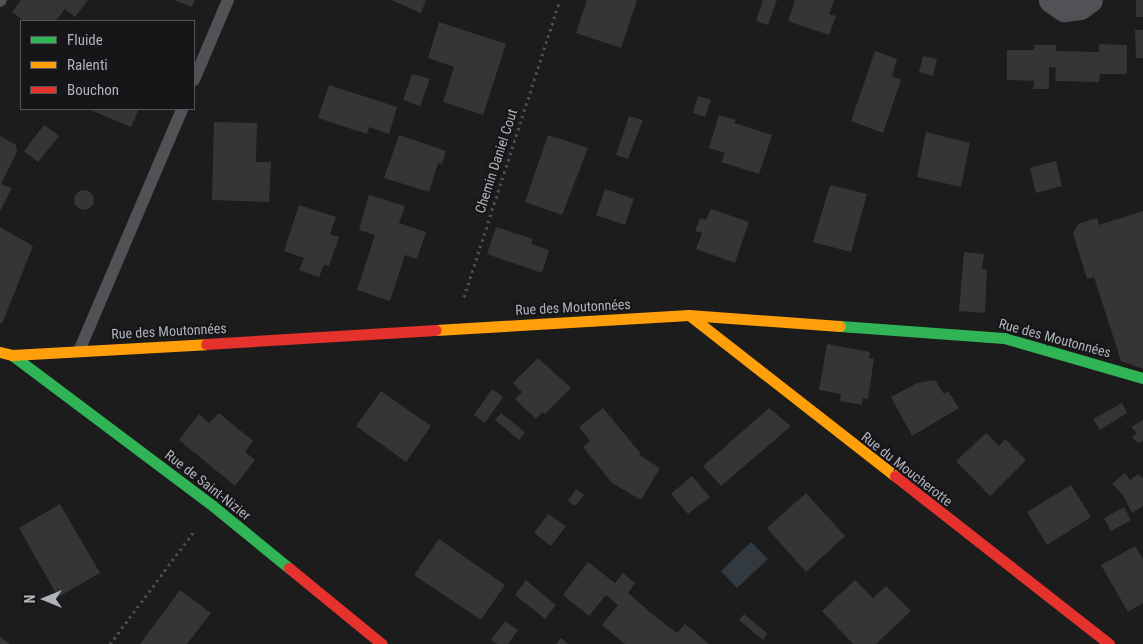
<!DOCTYPE html>
<meta charset="utf-8">
<style>
body{margin:0}
#map{position:relative;width:1143px;height:644px;overflow:hidden;background:#1c1c1c;font-family:"Roboto Condensed",sans-serif}
div>[style]{position:absolute}
[style*='--x']{left:calc(var(--x)*1px);top:calc(var(--y)*1px);width:calc(var(--w)*1px);rotate:calc(var(--a)*1deg)}
.water>*{inset:0;background:#32393f}
.building>*{inset:0;background:#353536}
.round{border-radius:50%}
.path>*{height:3px;margin-top:-1.5px;transform-origin:0;background:repeating-linear-gradient(90deg,#4c4d4f 0 2.5px,transparent 0 6.5px)}
.lane>*{height:12px;margin:-6px;padding:0 6px;transform-origin:6px;border-radius:6px;background:#515255}
.street>*{height:25px;margin:-12.5px;padding:0 12.5px;transform-origin:12.5px;border-radius:12.5px;background:#515255}
.fast>*{height:11px;margin:-5.5px;padding:0 5.5px;transform-origin:5.5px;border-radius:5.5px;background:#30b455}
.slow>*{height:11px;margin:-5.5px;padding:0 5.5px;transform-origin:5.5px;border-radius:5.5px;background:#ff9f0a}
.jam>*{height:11px;margin:-5.5px;padding:0 5.5px;transform-origin:5.5px;border-radius:5.5px;background:#e5322d}
span{translate:-50% -50%;white-space:nowrap;text-align:center;line-height:1.15;-webkit-text-stroke:4.5px #161618;paint-order:stroke}
.street-label{font-size:14px;color:#afb3bb}
.legend{position:absolute;left:20px;top:20px;width:175px;height:90px;box-sizing:border-box;background:#161618;border:1px solid #535559;margin:0;padding:6px 9px;list-style:none;font-size:15px;color:#afb3bb}
.legend li{display:flex;align-items:center;gap:10px;height:25px}
.legend b{width:25px;border:1px solid #535559}
.north{position:absolute;left:20px;top:574px;width:50px;height:50px;-webkit-text-stroke:4px #161618;paint-order:stroke;rotate:270deg;font-size:14px;font-weight:700;line-height:20px;text-align:center;color:#afb3bb}
.north::after{content:'';display:block;margin:auto;width:18px;height:22px;background:#afb3bb;clip-path:polygon(50% 0,100% 100%,50% 72%,0 100%)}
</style>
<div id="map">
<div class="water">
<div style="clip-path:polygon(751px 542px,768px 559px,737px 588px,721px 571px)"></div>
</div>
<div class="building">
<div style="clip-path:polygon(21px 0,88px 0,75px 17px,65px 9px,56px 21px,24px 21px,12px 12px)"></div>
<div style="clip-path:polygon(174px 0,195px 0,192px 7px)"></div>
<div style="clip-path:polygon(391px 0,426px 0,421px 13px)"></div>
<div style="clip-path:polygon(587px 0,637px 0,621px 48px,576px 33px)"></div>
<div style="clip-path:polygon(763px 0,777px 0,768px 25px,756px 21px)"></div>
<div style="clip-path:polygon(795px 0,834px 0,829px 14px,836px 16px,829px 35px,788px 21px)"></div>
<div style="clip-path:polygon(1136px 0,1143px 0,1143px 17px,1136px 17px)"></div>
<div style="clip-path:polygon(439px 22px,506px 44px,483px 115px,443px 102px,454px 67px,428px 58px)"></div>
<div style="clip-path:polygon(1135px 30px,1143px 30px,1143px 58px,1136px 58px)"></div>
<div style="clip-path:polygon(1099px 44px,1127px 45px,1127px 74px,1100px 74px,1099px 82px,1055px 81px,1056px 68px,1049px 67px,1049px 89px,1033px 89px,1034px 81px,1007px 80px,1007px 50px,1034px 50px,1034px 45px,1056px 45px,1056px 51px,1099px 52px)"></div>
<div style="clip-path:polygon(875px 51px,897px 59px,892px 76px,901px 80px,883px 133px,851px 121px)"></div>
<div style="clip-path:polygon(923px 56px,937px 59px,933px 76px,919px 72px)"></div>
<div style="clip-path:polygon(412px 74px,430px 79px,420px 106px,403px 100px)"></div>
<div style="clip-path:polygon(329px 85px,397px 107px,389px 134px,369px 127px,367px 134px,318px 118px)"></div>
<div style="clip-path:polygon(698px 96px,711px 100px,705px 117px,693px 113px)"></div>
<div style="clip-path:polygon(88px 109px,139px 109px,131px 127px)"></div>
<div style="clip-path:polygon(719px 115px,736px 120px,734px 123px,772px 135px,759px 174px,721px 162px,725px 153px,709px 148px)"></div>
<div style="clip-path:polygon(629px 116px,643px 120px,628px 159px,616px 155px)"></div>
<div style="clip-path:polygon(214px 122px,257px 123px,256px 162px,271px 162px,269px 202px,212px 200px)"></div>
<div style="clip-path:polygon(44px 125px,59px 136px,38px 162px,24px 151px)"></div>
<div style="clip-path:polygon(926px 132px,970px 143px,961px 187px,917px 177px)"></div>
<div style="clip-path:polygon(399px 135px,446px 151px,442px 164px,438px 163px,429px 192px,384px 178px)"></div>
<div style="clip-path:polygon(548px 135px,588px 148px,562px 215px,525px 202px)"></div>
<div style="clip-path:polygon(0 136px,16px 145px,17px 152px,1px 184px,12px 188px,0 211px)"></div>
<div style="clip-path:polygon(1056px 161px,1062px 186px,1036px 193px,1030px 168px)"></div>
<div style="clip-path:polygon(830px 185px,867px 194px,851px 252px,813px 242px)"></div>
<div style="clip-path:polygon(605px 189px,634px 199px,625px 225px,596px 215px)"></div>
<div class="round" style="left:74px;top:190px;width:20px;height:20px"></div>
<div style="clip-path:polygon(369px 195px,405px 206px,399px 223px,426px 232px,417px 259px,405px 255px,390px 301px,357px 290px,375px 235px,359px 230px)"></div>
<div style="clip-path:polygon(299px 205px,336px 217px,330px 234px,339px 237px,329px 266px,324px 265px,319px 277px,299px 270px,304px 258px,284px 251px)"></div>
<div style="clip-path:polygon(711px 209px,749px 222px,735px 263px,696px 249px,702px 233px,695px 231px,700px 218px,706px 220px)"></div>
<div style="clip-path:polygon(1143px 211px,1143px 369px,1121px 361px,1094px 277px,1087px 279px,1073px 233px,1078px 224px,1097px 218px,1099px 225px)"></div>
<div style="clip-path:polygon(0 227px,33px 246px,2px 324px,0 323px)"></div>
<div style="clip-path:polygon(496px 227px,533px 239px,531px 244px,549px 250px,542px 273px,487px 254px)"></div>
<div style="clip-path:polygon(964px 252px,984px 254px,982px 269px,987px 269px,985px 313px,959px 311px)"></div>
<div style="clip-path:polygon(827px 344px,870px 352px,869px 358px,874px 359px,868px 399px,863px 398px,862px 405px,840px 401px,841px 394px,819px 390px)"></div>
<div style="clip-path:polygon(538px 358px,571px 388px,545px 414px,542px 412px,536px 419px,515px 399px,522px 392px,513px 383px)"></div>
<div style="clip-path:polygon(935px 380px,944px 394px,948px 391px,959px 408px,912px 436px,891px 397px,917px 383px)"></div>
<div style="clip-path:polygon(492px 389px,503px 397px,485px 423px,474px 415px)"></div>
<div style="clip-path:polygon(381px 391px,431px 426px,406px 462px,356px 426px)"></div>
<div style="clip-path:polygon(1122px 403px,1127px 413px,1100px 430px,1093px 419px)"></div>
<div style="clip-path:polygon(603px 408px,641px 454px,639px 455px,660px 468px,641px 500px,612px 483px,583px 447px,590px 441px,579px 427px)"></div>
<div style="clip-path:polygon(769px 408px,791px 426px,721px 486px,703px 466px)"></div>
<div style="clip-path:polygon(219px 413px,253px 441px,245px 452px,255px 460px,235px 486px,179px 440px,199px 414px,209px 423px)"></div>
<div style="clip-path:polygon(501px 413px,525px 432px,519px 440px,495px 420px)"></div>
<div style="clip-path:polygon(1143px 420px,1143px 441px,1138px 443px,1132px 437px,1137px 433px,1131px 427px)"></div>
<div style="clip-path:polygon(986px 433px,999px 446px,1005px 439px,1026px 460px,990px 496px,956px 461px)"></div>
<div style="clip-path:polygon(1125px 473px,1130px 480px,1138px 474px,1143px 478px,1143px 506px,1132px 513px,1123px 495px,1112px 484px)"></div>
<div style="clip-path:polygon(692px 476px,710px 497px,688px 514px,671px 494px)"></div>
<div style="clip-path:polygon(1071px 485px,1091px 517px,1047px 545px,1027px 512px)"></div>
<div style="clip-path:polygon(576px 489px,584px 495px,575px 506px,568px 501px)"></div>
<div style="clip-path:polygon(806px 493px,845px 536px,806px 572px,767px 528px)"></div>
<div style="clip-path:polygon(60px 504px,100px 573px,58px 597px,19px 528px)"></div>
<div style="clip-path:polygon(1124px 507px,1131px 520px,1111px 531px,1104px 518px)"></div>
<div style="clip-path:polygon(548px 514px,566px 526px,551px 546px,534px 533px)"></div>
<div style="clip-path:polygon(439px 539px,505px 585px,481px 620px,414px 575px)"></div>
<div style="clip-path:polygon(1135px 546px,1143px 559px,1143px 603px,1128px 612px,1101px 565px)"></div>
<div style="clip-path:polygon(588px 562px,615px 583px,623px 573px,635px 583px,628px 593px,652px 614px,677px 633px,685px 624px,709px 644px,625px 644px,602px 625px,618px 605px,606px 595px,589px 616px,563px 595px)"></div>
<div style="clip-path:polygon(526px 580px,556px 605px,545px 619px,515px 595px)"></div>
<div style="clip-path:polygon(855px 580px,873px 598px,886px 586px,911px 611px,876px 644px,853px 644px,822px 611px)"></div>
<div style="clip-path:polygon(180px 590px,211px 613px,187px 644px,140px 644px)"></div>
<div style="clip-path:polygon(744px 614px,767px 633px,763px 640px,739px 620px)"></div>
<div style="clip-path:polygon(505px 621px,518px 630px,508px 644px,497px 644px,491px 640px)"></div>
<div style="clip-path:polygon(0 637px,10px 644px,0 644px)"></div>
<div style="clip-path:polygon(561px 638px,568px 644px,556px 644px)"></div>
</div>
<div class="path">
<div style="--x:464;--y:297;--w:312;--a:-72.1"></div>
<div style="--x:110;--y:644;--w:142;--a:-53.3"></div>
</div>
<div class="lane">
<div style="--x:0;--y:1;--w:1;--a:-45"></div>
<div style="--x:194;--y:80;--w:87;--a:-67"></div>
<div style="--x:79;--y:351;--w:263;--a:-66.9"></div>
</div>
<div class="street">
<div style="--x:1051;--y:0;--w:16;--a:35"></div>
<div style="--x:1064;--y:9;--w:16;--a:-7"></div>
<div style="--x:1080;--y:7;--w:12;--a:-35"></div>
</div>
<div class="fast">
<div style="--x:840;--y:326;--w:164;--a:4.2"></div>
<div style="--x:1004;--y:338;--w:145;--a:16.1"></div>
<div style="--x:12;--y:355;--w:251;--a:36.9"></div>
<div style="--x:213;--y:506;--w:98;--a:39.2"></div>
</div>
<div class="slow">
<div style="--x:689;--y:315;--w:261;--a:38"></div>
<div style="--x:436;--y:330;--w:253;--a:-3.4"></div>
<div style="--x:689;--y:315;--w:151;--a:4.2"></div>
<div style="--x:0;--y:352;--w:12;--a:14"></div>
<div style="--x:12;--y:355;--w:194;--a:-3.2"></div>
</div>
<div class="jam">
<div style="--x:206;--y:344;--w:230;--a:-3.5"></div>
<div style="--x:895;--y:476;--w:272;--a:38.1"></div>
<div style="--x:289;--y:568;--w:120;--a:39.3"></div>
</div>
<div class="street-label">
<span style="left:496px;top:161px;rotate:-72deg">Chemin Daniel Cout</span>
<span style="left:573px;top:307px;rotate:-3deg">Rue des Moutonnées</span>
<span style="left:169px;top:331px;rotate:-3deg">Rue des Moutonnées</span>
<span style="left:1055px;top:338px;rotate:15deg">Rue des Moutonnées</span>
<span style="left:907px;top:469px;rotate:38deg">Rue du Moucherotte</span>
<span style="left:208px;top:485px;rotate:38deg">Rue de Saint-Nizier</span>
</div>
<ul class="legend">
<li><b style="height:6px;background:#30b455"></b>Fluide</li>
<li><b style="height:6px;background:#ff9f0a"></b>Ralenti</li>
<li><b style="height:6px;background:#e5322d"></b>Bouchon</li>
</ul>
<div class="north">N</div>
</div>
